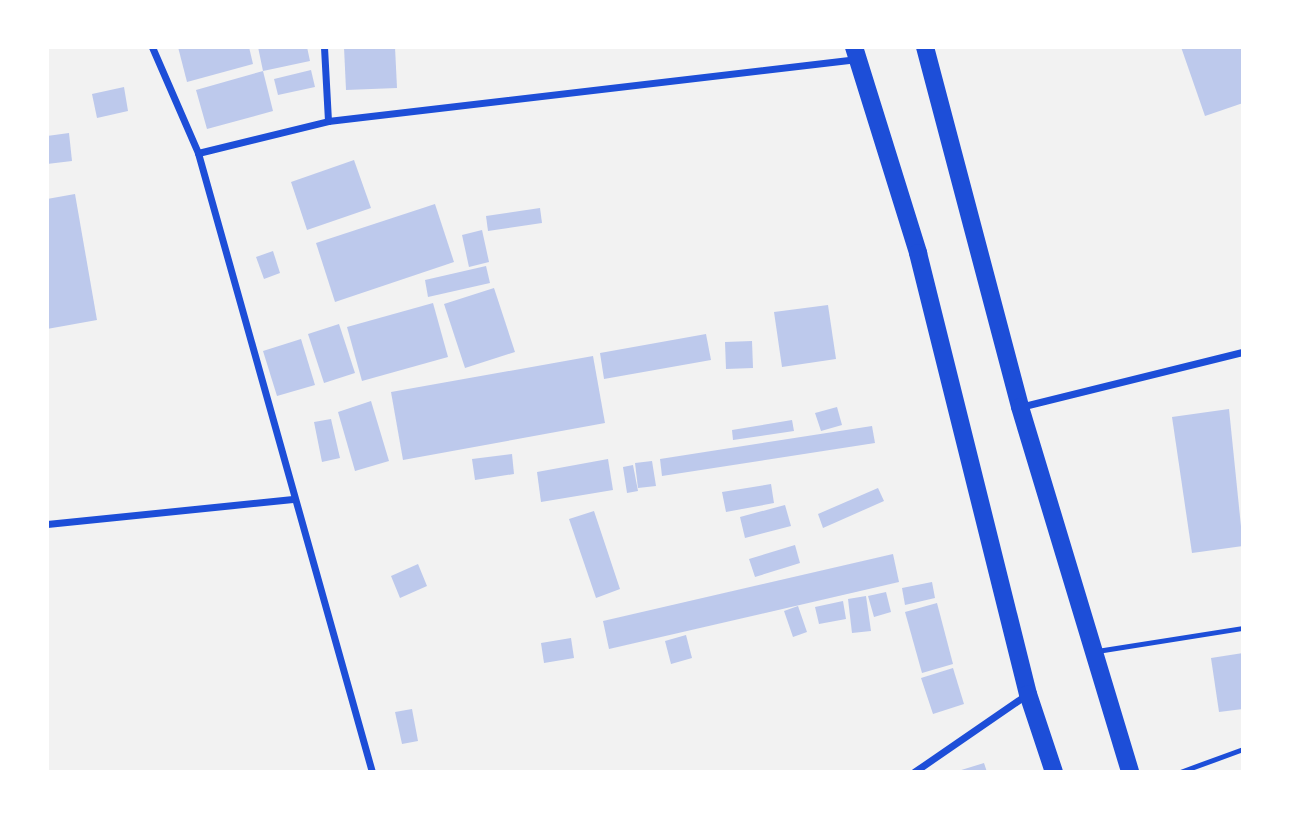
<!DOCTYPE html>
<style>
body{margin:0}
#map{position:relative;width:1290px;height:819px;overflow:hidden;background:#f2f2f2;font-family:"Exo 2",sans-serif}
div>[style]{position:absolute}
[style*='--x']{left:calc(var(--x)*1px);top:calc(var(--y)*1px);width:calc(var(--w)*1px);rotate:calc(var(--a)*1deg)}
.building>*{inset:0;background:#bdc9ec}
.service>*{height:5px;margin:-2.5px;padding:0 2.5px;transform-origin:2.5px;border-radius:2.5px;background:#1d4ed8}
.minor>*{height:7px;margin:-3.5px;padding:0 3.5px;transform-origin:3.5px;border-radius:3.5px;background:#1d4ed8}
.primary>*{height:18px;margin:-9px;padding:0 9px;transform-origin:9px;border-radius:9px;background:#1d4ed8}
span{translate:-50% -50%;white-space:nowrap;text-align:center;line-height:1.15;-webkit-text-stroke:5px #fff;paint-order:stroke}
.frame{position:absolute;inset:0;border:49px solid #fff;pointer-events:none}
</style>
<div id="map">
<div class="building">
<div style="clip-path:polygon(178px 47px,249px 47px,253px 64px,187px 82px)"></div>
<div style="clip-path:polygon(258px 47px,307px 47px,310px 61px,263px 71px,273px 111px,207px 129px,196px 90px,263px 71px)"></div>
<div style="clip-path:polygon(344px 47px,395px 47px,397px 88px,346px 90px)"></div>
<div style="clip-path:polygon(1181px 47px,1243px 47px,1243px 103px,1205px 116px)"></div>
<div style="clip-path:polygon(311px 70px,315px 87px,278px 95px,274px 79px)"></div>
<div style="clip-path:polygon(124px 87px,128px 111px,97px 118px,92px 94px)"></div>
<div style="clip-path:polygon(69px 133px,72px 161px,47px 164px,47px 136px)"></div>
<div style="clip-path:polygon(354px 160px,371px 208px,307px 230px,291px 182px)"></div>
<div style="clip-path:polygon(75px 194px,97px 320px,47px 329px,47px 199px)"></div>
<div style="clip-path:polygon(435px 204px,454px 262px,335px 302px,316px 243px)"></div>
<div style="clip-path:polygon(540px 208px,542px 223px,488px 231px,486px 216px)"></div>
<div style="clip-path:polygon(482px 230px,489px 262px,469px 267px,462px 235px)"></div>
<div style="clip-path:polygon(273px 251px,280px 273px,264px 279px,256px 257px)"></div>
<div style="clip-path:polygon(486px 266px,490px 283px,428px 297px,425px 280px)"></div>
<div style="clip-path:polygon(494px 288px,515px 352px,465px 368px,444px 304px)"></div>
<div style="clip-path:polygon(433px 303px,448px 357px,362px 381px,347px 327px)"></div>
<div style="clip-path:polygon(828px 305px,836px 359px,782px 367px,774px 312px)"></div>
<div style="clip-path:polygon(339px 324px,355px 373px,324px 383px,308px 334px)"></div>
<div style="clip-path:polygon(706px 334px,711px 360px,604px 379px,600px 353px)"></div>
<div style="clip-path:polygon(301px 339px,315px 385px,277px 396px,263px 351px)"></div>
<div style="clip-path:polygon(752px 341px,753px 368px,726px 369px,725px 342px)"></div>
<div style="clip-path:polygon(593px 356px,605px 423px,403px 460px,391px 392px)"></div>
<div style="clip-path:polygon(371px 401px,389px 461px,355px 471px,338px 412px)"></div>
<div style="clip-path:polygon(837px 407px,842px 425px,821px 431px,815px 413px)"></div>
<div style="clip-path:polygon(1229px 409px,1243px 546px,1192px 553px,1172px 417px)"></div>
<div style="clip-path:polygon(331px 419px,340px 458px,322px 462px,314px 422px)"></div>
<div style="clip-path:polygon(792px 420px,794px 431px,733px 440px,732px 430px)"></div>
<div style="clip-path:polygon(872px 426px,875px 443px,662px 476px,660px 459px)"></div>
<div style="clip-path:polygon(512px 454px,514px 474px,475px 480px,472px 459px)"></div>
<div style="clip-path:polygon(608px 459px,613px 490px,541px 502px,537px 472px)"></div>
<div style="clip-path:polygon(652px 461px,656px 486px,638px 488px,635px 463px)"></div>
<div style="clip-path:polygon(633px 465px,638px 491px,627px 493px,623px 467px)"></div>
<div style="clip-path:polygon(771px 484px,774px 503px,726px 512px,722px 492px)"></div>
<div style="clip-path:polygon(878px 488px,884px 501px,823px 528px,818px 514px)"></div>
<div style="clip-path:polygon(785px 505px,791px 526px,745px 538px,740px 517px)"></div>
<div style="clip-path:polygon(594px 511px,620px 589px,596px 598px,569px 519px)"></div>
<div style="clip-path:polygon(795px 545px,800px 563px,755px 577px,749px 559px)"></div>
<div style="clip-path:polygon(893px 554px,899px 582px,609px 649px,603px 621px)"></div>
<div style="clip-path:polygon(418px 564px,427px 586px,400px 598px,391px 576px)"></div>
<div style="clip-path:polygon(932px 582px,935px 598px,905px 605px,902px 588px)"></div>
<div style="clip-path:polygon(886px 592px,891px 612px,874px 617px,868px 596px)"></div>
<div style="clip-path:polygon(866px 596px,871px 631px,852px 633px,848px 599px)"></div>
<div style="clip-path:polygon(843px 601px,846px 619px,819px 624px,815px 607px)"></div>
<div style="clip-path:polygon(937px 603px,953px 664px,922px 673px,905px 612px)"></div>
<div style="clip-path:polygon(798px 606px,807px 632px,793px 637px,784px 611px)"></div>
<div style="clip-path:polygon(686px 635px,692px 658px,671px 664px,665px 641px)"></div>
<div style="clip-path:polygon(571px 638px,574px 658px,544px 663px,541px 643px)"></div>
<div style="clip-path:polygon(1243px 653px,1243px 709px,1219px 712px,1211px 658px)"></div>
<div style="clip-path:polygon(953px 668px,964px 704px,933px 714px,921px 678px)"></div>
<div style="clip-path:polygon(412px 709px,418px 741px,402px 744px,395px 712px)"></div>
<div style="clip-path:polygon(984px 763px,987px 772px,958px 772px,958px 771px)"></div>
</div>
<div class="service">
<div style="--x:1097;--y:651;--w:148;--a:-9"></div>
<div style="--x:1180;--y:772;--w:67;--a:-20.1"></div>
</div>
<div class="minor">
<div style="--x:152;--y:47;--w:116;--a:66.5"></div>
<div style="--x:198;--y:153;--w:643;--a:74.3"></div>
<div style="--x:324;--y:47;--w:74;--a:86.9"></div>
<div style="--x:198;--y:153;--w:134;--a:-13.8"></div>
<div style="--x:328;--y:121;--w:533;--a:-6.68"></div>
<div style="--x:1020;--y:407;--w:230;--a:-13.9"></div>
<div style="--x:47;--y:524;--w:247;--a:-5.8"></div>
<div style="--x:914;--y:772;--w:136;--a:-34.5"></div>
</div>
<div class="primary">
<div style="--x:854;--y:47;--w:216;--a:72.7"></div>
<div style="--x:918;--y:253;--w:455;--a:76"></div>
<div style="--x:1028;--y:694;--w:82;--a:71.6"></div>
<div style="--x:925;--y:47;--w:372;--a:75.2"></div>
<div style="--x:1020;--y:407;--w:381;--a:73.2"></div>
</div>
<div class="frame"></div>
</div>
